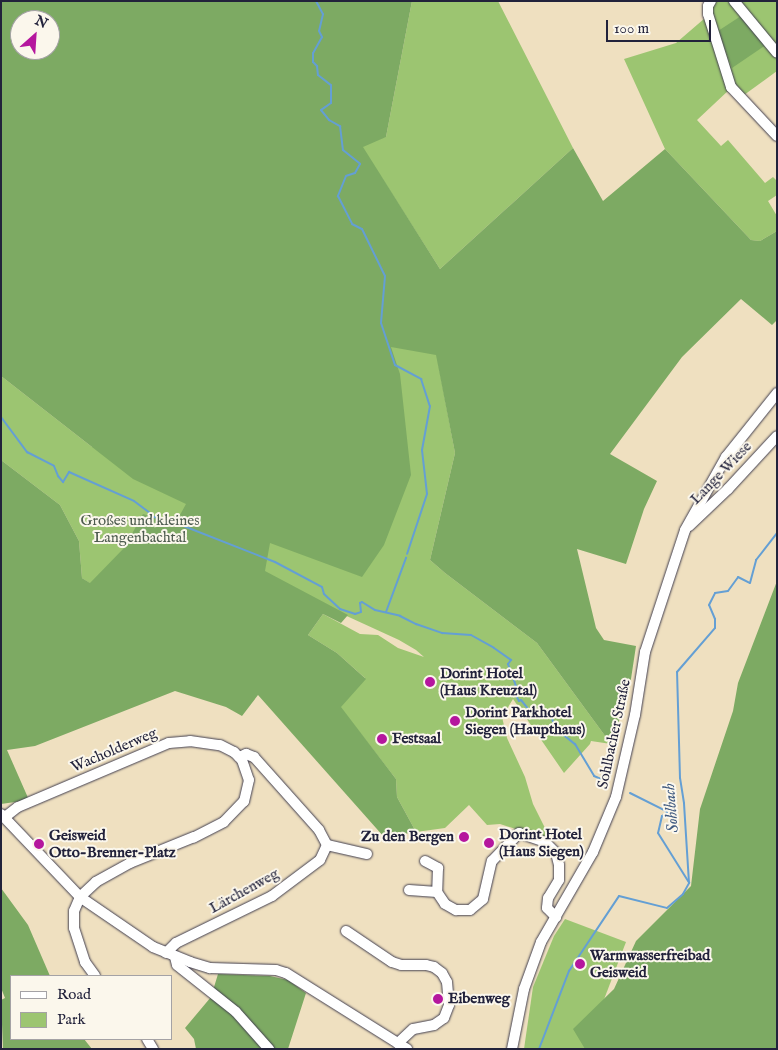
<!DOCTYPE html>
<meta charset="utf-8">
<style>
body{margin:0}
#map{position:relative;width:778px;height:1050px;overflow:hidden;background:#efe0c0;font-family:"IM FELL English",serif}
div>[style]{position:absolute}
[style*='--x']{left:calc(var(--x)*1px);top:calc(var(--y)*1px);width:calc(var(--w)*1px);rotate:calc(var(--a)*1deg)}
.green>*{inset:0;background:#9cc571}
.forest>*{inset:0;background:#7daa63}
.stream>*{height:2px;margin:-1px;padding:0 1px;transform-origin:1px;border-radius:1px;background:#649fd4}
.roads{filter:drop-shadow(0 0 1px #413e4f) drop-shadow(0 0 1px #413e4f)}
.minor>*{height:10px;margin:-5px;padding:0 5px;transform-origin:5px;border-radius:5px;background:#fff}
.dots>*{width:14px;height:14px;translate:-50% -50%;box-sizing:border-box;border:2px solid #fbf7ec;border-radius:50%}
span{translate:-50% -50%;white-space:nowrap;text-align:center;line-height:1.15;-webkit-text-stroke:4px #fbf7ec;paint-order:stroke}
.street-label{font-size:15px;color:#22223b}
.park-label{font-size:15px;color:#4d5b4e}
.poi-label{font-size:15px;color:#22223b;font-weight:700}
.left{translate:0 -50%;text-align:left}
.right{translate:-100% -50%;text-align:right}
.water-label{font-size:16px;color:#405a80;font-style:italic}
.frame{position:absolute;inset:0;border:2px solid #22223b;pointer-events:none}
.legend{position:absolute;left:10px;top:975px;width:162px;height:65px;box-sizing:border-box;background:#fbf7ec;border:1px solid #a4a2a5;margin:0;padding:6px 9px;list-style:none;font-size:15px;color:#22223b}
.legend li{display:flex;align-items:center;gap:10px;height:25px}
.legend b{width:25px;border:1px solid #a4a2a5}
.north{position:absolute;left:10px;top:10px;width:50px;height:50px;box-sizing:border-box;background:#fbf7ec;border:1px solid #a4a2a5;border-radius:50%;rotate:26deg;font-size:14px;font-weight:700;line-height:20px;text-align:center;color:#22223b}
.north::after{content:'';display:block;margin:auto;width:18px;height:22px;background:#b5179e;clip-path:polygon(50% 0,100% 100%,50% 72%,0 100%)}
.scale{position:absolute;left:606px;top:20px;width:105px;height:22px;box-sizing:border-box;border:2px solid #22223b;border-top:0;padding-left:6px;font-size:15px;line-height:18px;white-space:nowrap;color:#22223b;-webkit-text-stroke:4px #fbf7ec;paint-order:stroke}
</style>
<div id="map">
<div class="green">
<div style="clip-path:polygon(412px 1px,498px 1px,573px 148px,440px 269px,380px 175px,439px 297px,438px 362px,455px 453px,430px 560px,445px 573px,537px 643px,611px 744px,591px 741px,590px 744px,564px 773px,513px 699px,502px 717px,507px 738px,525px 777px,533px 804px,548px 834px,543px 838px,500px 824px,487px 825px,469px 805px,445px 828px,416px 832px,397px 797px,396px 779px,340px 707px,365px 678px,337px 653px,308px 635px,323px 614px,360px 634px,378px 635px,398px 648px,424px 657px,416px 650px,399px 640px,327px 607px,91px 584px,82px 578px,79px 541px,60px 505px,1px 460px,1px 376px,92px 447px,295px 145px,386px 137px)"></div>
<div style="clip-path:polygon(709px 1px,777px 1px,777px 71px,744px 95px,730px 89px,697px 120px,721px 146px,728px 140px,765px 183px,773px 177px,777px 181px,777px 195px,768px 201px,777px 216px,777px 231px,760px 241px,751px 240px,665px 149px,624px 59px,676px 43px,712px 12px)"></div>
<div style="clip-path:polygon(565px 919px,626px 942px,585px 1049px,524px 1049px,533px 987px,554px 936px)"></div>
</div>
<div class="forest">
<div style="clip-path:polygon(evenodd,1px 1px,412px 1px,386px 137px,363px 147px,440px 269px,573px 148px,603px 201px,665px 149px,751px 240px,760px 241px,777px 231px,777px 320px,772px 325px,741px 299px,682px 357px,610px 454px,657px 481px,644px 509px,626px 564px,577px 549px,596px 628px,604px 640px,636px 646px,629px 692px,611px 744px,537px 643px,445px 573px,430px 560px,455px 453px,436px 355px,391px 347px,400px 374px,411px 475px,384px 545px,362px 577px,270px 543px,265px 571px,348px 615px,341px 623px,323px 614px,308px 635px,337px 653px,366px 679px,341px 707px,396px 779px,397px 797px,416px 832px,384px 837px,258px 695px,242px 716px,226px 707px,175px 691px,35px 746px,7px 750px,29px 800px,1px 804px,1px 460px,60px 505px,79px 541px,82px 578px,90px 583px,124px 548px,143px 514px,175px 524px,186px 504px,133px 479px,1px 376px,1px 1px,20px 20px,50px 20px,50px 50px,20px 50px,20px 20px)"></div>
<div style="clip-path:polygon(744px 14px,766px 45px,732px 68px,718px 31px)"></div>
<div style="clip-path:polygon(777px 581px,777px 1049px,585px 1049px,573px 1029px,614px 989px,636px 941px,691px 886px,700px 809px,733px 711px,738px 683px)"></div>
<div style="clip-path:polygon(1px 888px,28px 925px,50px 976px,11px 976px,11px 1039px,84px 1039px,92px 1049px,3px 1049px,1px 1000px,5px 998px,1px 988px)"></div>
<div style="clip-path:polygon(218px 974px,270px 976px,288px 980px,306px 993px,288px 1049px,196px 1049px,194px 1039px,185px 1028px,211px 997px)"></div>
</div>
<div class="stream">
<div style="--x:316;--y:1;--w:15;--a:62"></div>
<div style="--x:323;--y:14;--w:17;--a:103"></div>
<div style="--x:319;--y:31;--w:7;--a:63"></div>
<div style="--x:322;--y:37;--w:18;--a:119"></div>
<div style="--x:313;--y:53;--w:9;--a:90"></div>
<div style="--x:313;--y:62;--w:6;--a:45"></div>
<div style="--x:317;--y:66;--w:9;--a:84"></div>
<div style="--x:318;--y:75;--w:16;--a:38"></div>
<div style="--x:331;--y:85;--w:18;--a:90"></div>
<div style="--x:331;--y:103;--w:12;--a:145"></div>
<div style="--x:321;--y:110;--w:13;--a:51"></div>
<div style="--x:329;--y:120;--w:13;--a:29"></div>
<div style="--x:340;--y:126;--w:24;--a:83"></div>
<div style="--x:343;--y:150;--w:22;--a:39"></div>
<div style="--x:360;--y:164;--w:10;--a:119"></div>
<div style="--x:355;--y:173;--w:9;--a:162"></div>
<div style="--x:346;--y:176;--w:22;--a:112"></div>
<div style="--x:338;--y:196;--w:31;--a:63"></div>
<div style="--x:352;--y:224;--w:11;--a:27"></div>
<div style="--x:362;--y:229;--w:52;--a:63.9"></div>
<div style="--x:385;--y:276;--w:47;--a:94.9"></div>
<div style="--x:381;--y:323;--w:44;--a:71.6"></div>
<div style="--x:395;--y:365;--w:30;--a:28"></div>
<div style="--x:421;--y:379;--w:28;--a:72"></div>
<div style="--x:430;--y:406;--w:45;--a:100.3"></div>
<div style="--x:422;--y:450;--w:44;--a:83.5"></div>
<div style="--x:427;--y:494;--w:63;--a:108.4"></div>
<div style="--x:1;--y:417;--w:44;--a:53.4"></div>
<div style="--x:27;--y:452;--w:30;--a:27"></div>
<div style="--x:54;--y:466;--w:11;--a:68"></div>
<div style="--x:58;--y:476;--w:8;--a:50"></div>
<div style="--x:63;--y:482;--w:12;--a:-59"></div>
<div style="--x:69;--y:472;--w:71;--a:24"></div>
<div style="--x:134;--y:501;--w:20;--a:37"></div>
<div style="--x:150;--y:513;--w:3;--a:72"></div>
<div style="--x:151;--y:516;--w:31;--a:17"></div>
<div style="--x:181;--y:525;--w:101;--a:21.5"></div>
<div style="--x:275;--y:562;--w:53;--a:28"></div>
<div style="--x:322;--y:587;--w:7;--a:74"></div>
<div style="--x:324;--y:594;--w:22;--a:43"></div>
<div style="--x:340;--y:609;--w:16;--a:18"></div>
<div style="--x:355;--y:614;--w:6;--a:-18"></div>
<div style="--x:361;--y:612;--w:9;--a:-96"></div>
<div style="--x:360;--y:603;--w:2;--a:-27"></div>
<div style="--x:362;--y:602;--w:15;--a:32"></div>
<div style="--x:375;--y:610;--w:26;--a:13"></div>
<div style="--x:400;--y:616;--w:18;--a:27"></div>
<div style="--x:416;--y:624;--w:28;--a:19"></div>
<div style="--x:442;--y:633;--w:29;--a:4"></div>
<div style="--x:471;--y:635;--w:26;--a:29"></div>
<div style="--x:494;--y:648;--w:21;--a:35"></div>
<div style="--x:511;--y:660;--w:5;--a:127"></div>
<div style="--x:508;--y:664;--w:23;--a:70"></div>
<div style="--x:516;--y:686;--w:10;--a:163"></div>
<div style="--x:506;--y:689;--w:3;--a:72"></div>
<div style="--x:507;--y:692;--w:7;--a:0"></div>
<div style="--x:514;--y:692;--w:10;--a:61"></div>
<div style="--x:519;--y:701;--w:2;--a:-27"></div>
<div style="--x:521;--y:700;--w:13;--a:51"></div>
<div style="--x:529;--y:710;--w:21;--a:5"></div>
<div style="--x:550;--y:712;--w:17;--a:73"></div>
<div style="--x:555;--y:728;--w:26;--a:39"></div>
<div style="--x:575;--y:744;--w:37;--a:59"></div>
<div style="--x:594;--y:776;--w:15;--a:23"></div>
<div style="--x:386;--y:612;--w:58;--a:-69.7"></div>
<div style="--x:630;--y:793;--w:40;--a:26.6"></div>
<div style="--x:666;--y:811;--w:2;--a:63"></div>
<div style="--x:667;--y:813;--w:6;--a:149"></div>
<div style="--x:662;--y:816;--w:17;--a:103"></div>
<div style="--x:658;--y:833;--w:57;--a:58"></div>
<div style="--x:539;--y:1049;--w:84;--a:-69"></div>
<div style="--x:569;--y:971;--w:90;--a:-56.3"></div>
<div style="--x:619;--y:896;--w:49;--a:14"></div>
<div style="--x:667;--y:908;--w:21;--a:-41"></div>
<div style="--x:683;--y:894;--w:13;--a:-61"></div>
<div style="--x:689;--y:883;--w:80;--a:-93.6"></div>
<div style="--x:684;--y:803;--w:25;--a:-99"></div>
<div style="--x:680;--y:778;--w:106;--a:-91.6"></div>
<div style="--x:677;--y:672;--w:58;--a:-49.2"></div>
<div style="--x:715;--y:628;--w:9;--a:-90"></div>
<div style="--x:715;--y:619;--w:15;--a:-113"></div>
<div style="--x:709;--y:605;--w:13;--a:-63"></div>
<div style="--x:715;--y:593;--w:13;--a:-9"></div>
<div style="--x:728;--y:591;--w:17;--a:-54"></div>
<div style="--x:738;--y:577;--w:13;--a:27"></div>
<div style="--x:750;--y:583;--w:24;--a:-75"></div>
<div style="--x:756;--y:560;--w:34;--a:-52"></div>
</div>
<div class="roads">
<div class="minor">
<div style="--x:711;--y:1;--w:6;--a:121"></div>
<div style="--x:708;--y:6;--w:8;--a:90"></div>
<div style="--x:708;--y:14;--w:77;--a:72.5"></div>
<div style="--x:731;--y:87;--w:67;--a:46.8"></div>
<div style="--x:734;--y:1;--w:67;--a:50.4"></div>
<div style="--x:689;--y:526;--w:54;--a:-43.5"></div>
<div style="--x:728;--y:489;--w:72;--a:-47.2"></div>
<div style="--x:239;--y:757;--w:8;--a:-23"></div>
<div style="--x:246;--y:754;--w:9;--a:21"></div>
<div style="--x:254;--y:757;--w:98;--a:48.3"></div>
<div style="--x:319;--y:830;--w:17;--a:62"></div>
<div style="--x:1;--y:814;--w:115;--a:46.4"></div>
<div style="--x:80;--y:897;--w:88;--a:34.4"></div>
<div style="--x:153;--y:947;--w:40;--a:22"></div>
<div style="--x:190;--y:962;--w:21;--a:17"></div>
<div style="--x:210;--y:968;--w:66;--a:1.7"></div>
<div style="--x:276;--y:970;--w:10;--a:17"></div>
<div style="--x:286;--y:973;--w:143;--a:32.1"></div>
<div style="--x:5;--y:817;--w:16;--a:-38"></div>
<div style="--x:18;--y:807;--w:164;--a:-23"></div>
<div style="--x:169;--y:743;--w:21;--a:-5"></div>
<div style="--x:190;--y:741;--w:30;--a:8"></div>
<div style="--x:220;--y:745;--w:16;--a:27"></div>
<div style="--x:234;--y:752;--w:11;--a:45"></div>
<div style="--x:242;--y:760;--w:21;--a:71"></div>
<div style="--x:249;--y:780;--w:22;--a:103"></div>
<div style="--x:244;--y:801;--w:29;--a:134"></div>
<div style="--x:224;--y:822;--w:34;--a:153"></div>
<div style="--x:194;--y:837;--w:69;--a:157.9"></div>
<div style="--x:130;--y:863;--w:39;--a:151"></div>
<div style="--x:96;--y:882;--w:22;--a:137"></div>
<div style="--x:80;--y:897;--w:15;--a:113"></div>
<div style="--x:74;--y:911;--w:17;--a:90"></div>
<div style="--x:74;--y:928;--w:36;--a:72"></div>
<div style="--x:85;--y:962;--w:17;--a:54"></div>
<div style="--x:425;--y:861;--w:15;--a:28"></div>
<div style="--x:438;--y:868;--w:24;--a:92"></div>
<div style="--x:437;--y:892;--w:14;--a:56"></div>
<div style="--x:445;--y:904;--w:13;--a:29"></div>
<div style="--x:456;--y:910;--w:14;--a:0"></div>
<div style="--x:470;--y:910;--w:17;--a:-40"></div>
<div style="--x:483;--y:899;--w:39;--a:-77"></div>
<div style="--x:492;--y:861;--w:39;--a:-46"></div>
<div style="--x:519;--y:833;--w:28;--a:19"></div>
<div style="--x:545;--y:842;--w:16;--a:45"></div>
<div style="--x:556;--y:853;--w:12;--a:76"></div>
<div style="--x:559;--y:865;--w:15;--a:90"></div>
<div style="--x:559;--y:880;--w:21;--a:121"></div>
<div style="--x:548;--y:898;--w:10;--a:96"></div>
<div style="--x:547;--y:908;--w:13;--a:45"></div>
<div style="--x:409;--y:890;--w:28;--a:4"></div>
<div style="--x:346;--y:931;--w:55;--a:34"></div>
<div style="--x:392;--y:962;--w:9;--a:18"></div>
<div style="--x:401;--y:965;--w:25;--a:0"></div>
<div style="--x:426;--y:965;--w:8;--a:14"></div>
<div style="--x:434;--y:967;--w:10;--a:37"></div>
<div style="--x:442;--y:973;--w:10;--a:61"></div>
<div style="--x:447;--y:982;--w:23;--a:85"></div>
<div style="--x:449;--y:1005;--w:14;--a:111"></div>
<div style="--x:444;--y:1018;--w:12;--a:145"></div>
<div style="--x:434;--y:1025;--w:21;--a:169"></div>
<div style="--x:413;--y:1029;--w:21;--a:137"></div>
<div style="--x:166;--y:953;--w:14;--a:-45"></div>
<div style="--x:176;--y:943;--w:107;--a:-26.1"></div>
<div style="--x:272;--y:896;--w:60;--a:-36.9"></div>
<div style="--x:320;--y:860;--w:17;--a:-65"></div>
<div style="--x:327;--y:845;--w:41;--a:12.7"></div>
<div style="--x:175;--y:957;--w:8;--a:76"></div>
<div style="--x:177;--y:965;--w:75;--a:38.5"></div>
<div style="--x:236;--y:1012;--w:50;--a:48.3"></div>
<div style="--x:147;--y:1039;--w:12;--a:59"></div>
<div style="--x:512;--y:1049;--w:61;--a:-78.7"></div>
<div style="--x:524;--y:989;--w:50;--a:-70.1"></div>
<div style="--x:541;--y:942;--w:104;--a:-60"></div>
<div style="--x:593;--y:852;--w:60;--a:-67.3"></div>
<div style="--x:616;--y:797;--w:84;--a:-77"></div>
<div style="--x:635;--y:715;--w:64;--a:-81"></div>
<div style="--x:645;--y:652;--w:128;--a:-71.8"></div>
<div style="--x:685;--y:530;--w:84;--a:-60.7"></div>
<div style="--x:726;--y:457;--w:82;--a:-51.4"></div>
</div>
</div>
<div class="dots">
<div style="left:430px;top:682px;background:#b5179e"></div>
<div style="left:455px;top:721px;background:#b5179e"></div>
<div style="left:382px;top:739px;background:#b5179e"></div>
<div style="left:464px;top:837px;background:#b5179e"></div>
<div style="left:489px;top:843px;background:#b5179e"></div>
<div style="left:39px;top:844px;background:#b5179e"></div>
<div style="left:580px;top:964px;background:#b5179e"></div>
<div style="left:438px;top:999px;background:#b5179e"></div>
</div>
<div class="street-label">
<span style="left:721px;top:473px;rotate:-46deg">Lange Wiese</span>
<span style="left:614px;top:734px;rotate:-78deg">Sohlbacher Straße</span>
<span style="left:114px;top:750px;rotate:-23deg">Wacholderweg</span>
<span style="left:244px;top:891px;rotate:-29deg">Lärchenweg</span>
</div>
<div class="park-label">
<span style="left:140px;top:529px">Großes und kleines<br>Langenbachtal</span>
</div>
<div class="poi-label">
<span class="left" style="left:440px;top:682px">Dorint Hotel<br>(Haus Kreuztal)</span>
<span class="left" style="left:465px;top:721px">Dorint Parkhotel<br>Siegen (Haupthaus)</span>
<span class="left" style="left:392px;top:739px">Festsaal</span>
<span class="left" style="left:499px;top:843px">Dorint Hotel<br>(Haus Siegen)</span>
<span class="left" style="left:49px;top:844px">Geisweid<br>Otto-Brenner-Platz</span>
<span class="right" style="left:454px;top:837px">Zu den Bergen</span>
<span class="left" style="left:590px;top:964px">Warmwasserfreibad<br>Geisweid</span>
<span class="left" style="left:448px;top:999px">Eibenweg</span>
</div>
<div class="water-label">
<span style="left:672px;top:808px;rotate:-95deg">Sohlbach</span>
</div>
<div class="frame"></div>
<ul class="legend">
<li><b style="height:6px;background:#fff"></b>Road</li>
<li><b style="height:14px;background:#9cc571"></b>Park</li>
</ul>
<div class="north">N</div>
<div class="scale">100 m</div>
</div>
